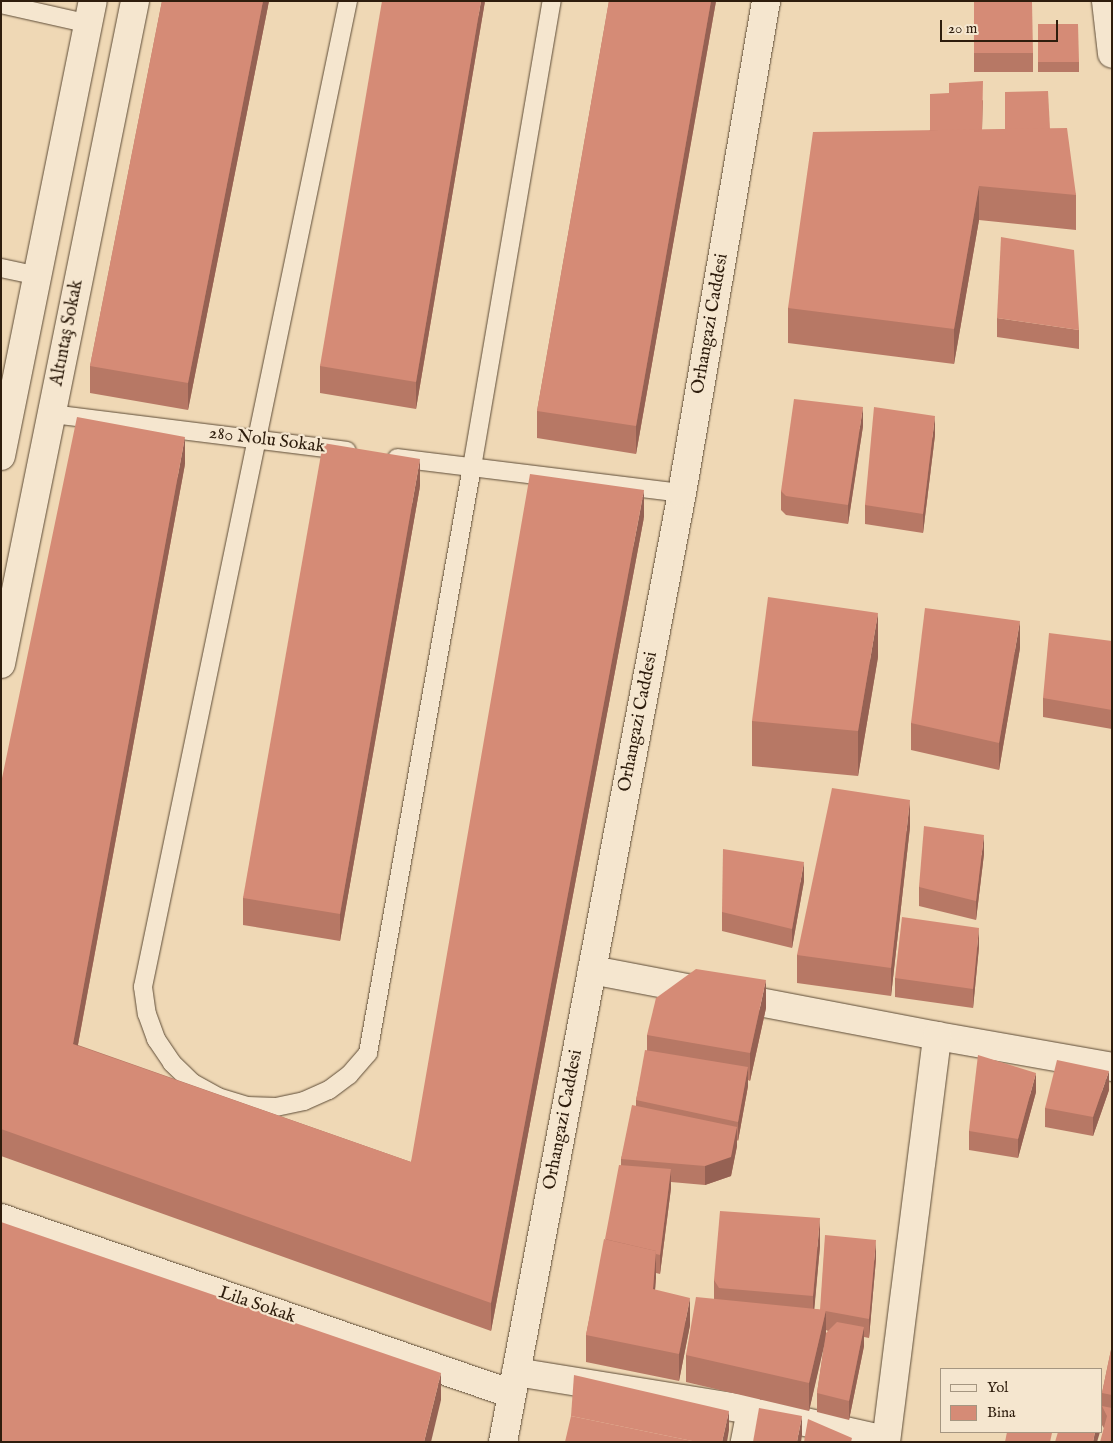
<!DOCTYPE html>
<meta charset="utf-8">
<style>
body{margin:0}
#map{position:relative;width:1113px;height:1443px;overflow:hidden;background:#efd8b5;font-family:"IM FELL English",serif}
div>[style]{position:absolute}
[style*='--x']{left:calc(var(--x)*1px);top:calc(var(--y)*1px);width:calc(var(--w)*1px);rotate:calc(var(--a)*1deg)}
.roads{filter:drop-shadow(0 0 1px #5e4c37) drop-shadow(0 0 1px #5e4c37)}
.lane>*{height:18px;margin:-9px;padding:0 9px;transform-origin:9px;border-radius:9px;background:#f5e6cf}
.street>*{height:28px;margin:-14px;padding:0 14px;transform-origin:14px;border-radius:14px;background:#f5e6cf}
.secondary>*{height:28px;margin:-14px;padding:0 14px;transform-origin:14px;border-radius:14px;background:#f5e6cf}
.wall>*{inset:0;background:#b77865}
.shaded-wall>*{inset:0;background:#956153}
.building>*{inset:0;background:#d58b76}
span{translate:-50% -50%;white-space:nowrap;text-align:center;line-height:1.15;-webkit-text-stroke:4.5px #f5e6cf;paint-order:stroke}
.street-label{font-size:18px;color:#2e1d0d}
.frame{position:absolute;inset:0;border:2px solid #2e1d0d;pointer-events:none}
.legend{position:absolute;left:940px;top:1368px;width:162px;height:65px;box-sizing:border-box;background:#f5e6cf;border:1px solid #a59681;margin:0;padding:6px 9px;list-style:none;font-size:15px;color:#2e1d0d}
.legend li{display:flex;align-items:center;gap:10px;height:25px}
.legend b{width:25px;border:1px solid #a59681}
.scale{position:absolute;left:940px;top:20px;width:118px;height:22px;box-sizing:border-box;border:2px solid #2e1d0d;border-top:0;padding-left:6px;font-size:15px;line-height:18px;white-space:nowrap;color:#2e1d0d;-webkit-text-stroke:4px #f5e6cf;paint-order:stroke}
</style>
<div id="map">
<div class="roads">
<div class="lane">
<div style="--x:348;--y:1;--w:1007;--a:101.75"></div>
<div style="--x:143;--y:987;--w:27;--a:82"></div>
<div style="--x:147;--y:1014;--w:27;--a:70"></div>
<div style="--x:156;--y:1039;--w:29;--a:56"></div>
<div style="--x:172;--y:1063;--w:29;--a:44"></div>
<div style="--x:193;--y:1083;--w:29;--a:29"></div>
<div style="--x:218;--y:1097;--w:30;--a:17"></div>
<div style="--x:247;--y:1106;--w:29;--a:2"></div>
<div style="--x:276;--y:1107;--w:29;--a:-12"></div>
<div style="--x:304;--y:1101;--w:27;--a:-24"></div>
<div style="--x:329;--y:1090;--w:25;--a:-37"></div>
<div style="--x:349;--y:1075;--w:29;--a:-49"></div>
<div style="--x:368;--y:1053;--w:595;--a:-79.94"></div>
<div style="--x:472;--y:467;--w:473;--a:-80.3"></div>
<div style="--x:1;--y:4;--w:91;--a:12.7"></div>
<div style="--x:1;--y:268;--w:39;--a:12"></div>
<div style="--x:52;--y:414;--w:297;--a:7.1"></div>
<div style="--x:397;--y:458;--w:287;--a:7"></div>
</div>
<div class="street">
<div style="--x:1106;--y:1;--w:53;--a:83.5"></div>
<div style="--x:1;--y:456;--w:464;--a:-78.6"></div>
<div style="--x:1;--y:664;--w:676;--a:-78.57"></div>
<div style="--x:592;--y:970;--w:351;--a:10.8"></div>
<div style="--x:937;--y:1036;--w:178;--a:10"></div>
<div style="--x:1;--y:1218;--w:540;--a:19"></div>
<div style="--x:516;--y:1372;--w:238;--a:9.2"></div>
<div style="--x:751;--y:1410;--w:33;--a:101"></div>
<div style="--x:765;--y:1413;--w:124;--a:12.6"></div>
<div style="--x:886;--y:1442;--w:409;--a:-82.8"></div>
</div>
<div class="secondary">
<div style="--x:503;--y:1442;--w:966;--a:-79.32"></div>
<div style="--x:682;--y:493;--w:499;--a:-80.3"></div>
</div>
</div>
<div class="wall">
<div style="clip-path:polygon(162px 1px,269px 1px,188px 410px,90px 393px,90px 366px)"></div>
<div style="clip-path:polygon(485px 1px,416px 409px,320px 393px,320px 366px)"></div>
<div style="clip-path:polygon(609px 1px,716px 1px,636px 454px,537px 438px,537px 411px)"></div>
<div style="clip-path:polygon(974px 2px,1033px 53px,1033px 72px,974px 72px)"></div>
<div style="clip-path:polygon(1038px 24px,1079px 62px,1079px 72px,1038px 72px)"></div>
<div style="clip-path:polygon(983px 100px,982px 130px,1050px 129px,1076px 195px,1076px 230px,979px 220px,954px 364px,788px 343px,788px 308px,930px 130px)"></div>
<div style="clip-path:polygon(997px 318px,1079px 330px,1079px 349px,997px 337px)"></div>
<div style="clip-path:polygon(863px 426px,848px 524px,786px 515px,781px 510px,781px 491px)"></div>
<div style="clip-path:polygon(935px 435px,923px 533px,865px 524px,865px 505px)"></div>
<div style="clip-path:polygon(185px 464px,78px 1045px,411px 1162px,644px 517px,491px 1331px,1px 1156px,1px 783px)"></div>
<div style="clip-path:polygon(420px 486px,340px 941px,243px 925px,243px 898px)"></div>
<div style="clip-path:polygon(1112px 641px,1112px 729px,1043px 717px,1043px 698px)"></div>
<div style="clip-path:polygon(1020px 648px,999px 770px,911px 750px,911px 723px)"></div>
<div style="clip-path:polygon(878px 657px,858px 776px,752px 766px,752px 721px)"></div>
<div style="clip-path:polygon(910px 827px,891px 996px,797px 983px,797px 955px)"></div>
<div style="clip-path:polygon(984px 854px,976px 920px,919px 906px,919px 887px)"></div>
<div style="clip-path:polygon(804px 881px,792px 948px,722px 931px,722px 912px)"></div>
<div style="clip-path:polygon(979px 947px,973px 1008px,895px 997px,895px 978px)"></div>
<div style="clip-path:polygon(766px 1008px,750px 1081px,748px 1080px,748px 1086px,738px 1141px,737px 1140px,737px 1146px,731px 1176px,705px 1185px,671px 1182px,671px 1188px,660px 1274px,656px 1273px,655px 1290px,690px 1325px,679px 1381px,586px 1362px,586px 1335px,621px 1165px,621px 1159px,636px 1106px,636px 1100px,647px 1050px,647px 1035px)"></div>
<div style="clip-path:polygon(1109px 1090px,1093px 1136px,1045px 1127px,1045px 1108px)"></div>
<div style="clip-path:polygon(1036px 1092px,1018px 1158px,969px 1150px,969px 1131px)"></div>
<div style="clip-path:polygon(evenodd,820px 1246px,814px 1309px,820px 1310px,876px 1259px,869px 1338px,864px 1337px,864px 1346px,849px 1420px,817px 1412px,817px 1393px,825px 1339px,809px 1411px,686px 1382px,686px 1355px,714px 1299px,714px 1280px,820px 1246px,826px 1330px,828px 1331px,826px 1337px,826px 1330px)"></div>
<div style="clip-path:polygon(1112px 1345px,1112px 1442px,1102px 1425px,1102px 1393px)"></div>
</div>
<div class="shaded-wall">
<div style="clip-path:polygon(263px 1px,269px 1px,188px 410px,188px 383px)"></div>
<div style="clip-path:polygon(481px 1px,485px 1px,416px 409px,416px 382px)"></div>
<div style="clip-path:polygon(711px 1px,716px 1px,636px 454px,636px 426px)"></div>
<div style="clip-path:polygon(979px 186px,979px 220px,954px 364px,954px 329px)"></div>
<div style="clip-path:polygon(863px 407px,863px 426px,848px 524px,848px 505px)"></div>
<div style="clip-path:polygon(935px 416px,935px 435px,923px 533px,923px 514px)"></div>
<div style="clip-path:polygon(185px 437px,185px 464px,73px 1071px,73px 1044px)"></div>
<div style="clip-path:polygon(420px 459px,420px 486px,340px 941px,340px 914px)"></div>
<div style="clip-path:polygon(644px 490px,644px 517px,491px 1331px,491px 1303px)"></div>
<div style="clip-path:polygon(878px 613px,878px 657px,858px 776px,858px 731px)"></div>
<div style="clip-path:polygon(1020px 621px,1020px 648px,999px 770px,999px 743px)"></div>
<div style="clip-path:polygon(910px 800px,910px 827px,891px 996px,891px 968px)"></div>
<div style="clip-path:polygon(984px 835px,984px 854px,976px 920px,976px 901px)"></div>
<div style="clip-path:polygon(804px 862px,804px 881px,792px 948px,792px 929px)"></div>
<div style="clip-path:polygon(979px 928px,979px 947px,973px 1008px,973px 989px)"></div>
<div style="clip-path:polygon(766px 980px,766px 1008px,750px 1081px,750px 1053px)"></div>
<div style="clip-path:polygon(748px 1067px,748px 1086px,738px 1141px,738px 1122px)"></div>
<div style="clip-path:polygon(1109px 1071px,1109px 1090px,1093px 1136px,1093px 1117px)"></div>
<div style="clip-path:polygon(1036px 1073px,1036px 1092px,1018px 1158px,1018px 1139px)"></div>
<div style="clip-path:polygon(737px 1127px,737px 1146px,731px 1176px,705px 1185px,705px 1166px)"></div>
<div style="clip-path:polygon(671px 1169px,671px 1188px,660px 1274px,660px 1255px)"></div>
<div style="clip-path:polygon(820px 1218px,820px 1246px,813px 1324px,813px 1296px)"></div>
<div style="clip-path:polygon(876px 1240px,876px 1259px,869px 1338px,869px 1319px)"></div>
<div style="clip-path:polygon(656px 1251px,656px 1278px,653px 1316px,653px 1289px)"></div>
<div style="clip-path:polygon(690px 1298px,690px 1325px,679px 1381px,679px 1354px)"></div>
<div style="clip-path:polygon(826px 1310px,826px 1338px,809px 1411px,809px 1383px)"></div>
<div style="clip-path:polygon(864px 1327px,864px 1346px,849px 1420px,849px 1401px)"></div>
<div style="clip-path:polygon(441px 1373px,441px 1400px,431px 1442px,424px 1442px)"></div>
<div style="clip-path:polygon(729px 1411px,729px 1430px,727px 1442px,722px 1442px)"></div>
<div style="clip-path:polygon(802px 1416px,802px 1435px,801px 1442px,797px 1442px)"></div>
<div style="clip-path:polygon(1095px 1432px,1100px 1432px,1097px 1442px,1093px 1442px)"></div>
</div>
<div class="building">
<div style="clip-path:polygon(162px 1px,263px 1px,188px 383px,90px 366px)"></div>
<div style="clip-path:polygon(382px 1px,481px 1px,416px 382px,320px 366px)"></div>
<div style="clip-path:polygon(609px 1px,711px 1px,636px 426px,537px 411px)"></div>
<div style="clip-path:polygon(974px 2px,1032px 2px,1033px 53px,974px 53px)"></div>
<div style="clip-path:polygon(1038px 24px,1078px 24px,1079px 62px,1038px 62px)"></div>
<div style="clip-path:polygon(983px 81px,982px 130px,930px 130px,930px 94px,949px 93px,949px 83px)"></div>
<div style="clip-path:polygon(1048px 91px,1050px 129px,1005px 129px,1005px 92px)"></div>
<div style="clip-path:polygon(1067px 128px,1076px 195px,979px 186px,954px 329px,788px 308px,813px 132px)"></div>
<div style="clip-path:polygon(1001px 237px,1074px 250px,1079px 330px,997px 318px)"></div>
<div style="clip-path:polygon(794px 399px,863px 407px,848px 505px,786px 496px,781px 491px)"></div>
<div style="clip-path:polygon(874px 407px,935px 416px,923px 514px,865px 505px)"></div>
<div style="clip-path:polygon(77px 417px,185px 437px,73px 1044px,411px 1162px,530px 474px,644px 490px,491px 1303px,1px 1129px,1px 783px)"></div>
<div style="clip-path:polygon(323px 443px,420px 459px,340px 914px,243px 898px)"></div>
<div style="clip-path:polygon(768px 597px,878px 613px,858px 731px,752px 721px)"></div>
<div style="clip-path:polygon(925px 608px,1020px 621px,999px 743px,911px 723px)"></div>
<div style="clip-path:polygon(1049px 633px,1112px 641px,1112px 710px,1043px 698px)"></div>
<div style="clip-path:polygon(832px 788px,910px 800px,891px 968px,797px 955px)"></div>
<div style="clip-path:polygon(924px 826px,984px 835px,976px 901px,919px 887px)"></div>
<div style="clip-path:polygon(723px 849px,804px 862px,792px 929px,722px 912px)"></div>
<div style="clip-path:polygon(902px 917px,979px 928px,973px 989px,895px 978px)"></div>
<div style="clip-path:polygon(696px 969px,766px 980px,750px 1053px,647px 1035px,656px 998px)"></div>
<div style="clip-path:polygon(645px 1050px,748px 1067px,738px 1122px,636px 1100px)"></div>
<div style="clip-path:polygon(978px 1055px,1036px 1073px,1018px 1139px,969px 1131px)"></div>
<div style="clip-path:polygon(1057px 1060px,1109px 1071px,1093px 1117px,1045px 1108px)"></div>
<div style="clip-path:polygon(632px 1105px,737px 1127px,731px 1157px,705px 1166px,621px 1159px)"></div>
<div style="clip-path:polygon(619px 1165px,671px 1169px,660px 1255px,656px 1254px,656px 1251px,605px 1239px)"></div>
<div style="clip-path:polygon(720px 1211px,820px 1218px,813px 1296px,719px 1288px,714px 1280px)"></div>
<div style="clip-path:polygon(1px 1222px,441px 1373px,424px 1442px,1px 1442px)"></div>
<div style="clip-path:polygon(825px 1235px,876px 1240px,869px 1319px,820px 1310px)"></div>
<div style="clip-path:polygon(604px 1239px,656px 1251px,653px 1289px,690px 1298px,679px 1354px,586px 1335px)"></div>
<div style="clip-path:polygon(696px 1297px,826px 1310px,809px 1383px,686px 1355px)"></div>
<div style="clip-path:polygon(837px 1322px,864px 1327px,849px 1401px,817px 1393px,826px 1333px)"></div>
<div style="clip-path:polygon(1112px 1345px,1112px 1395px,1102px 1393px)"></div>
<div style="clip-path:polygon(574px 1375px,729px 1411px,722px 1442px,697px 1442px,571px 1416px)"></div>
<div style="clip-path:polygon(1102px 1406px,1112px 1408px,1112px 1442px,1100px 1442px,1107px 1416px)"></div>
<div style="clip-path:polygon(759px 1408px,802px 1416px,797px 1442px,753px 1442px)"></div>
<div style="clip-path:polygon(571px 1416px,697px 1442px,565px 1442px)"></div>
<div style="clip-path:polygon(808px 1419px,852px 1438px,851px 1442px,804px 1442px)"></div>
<div style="clip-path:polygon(1007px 1432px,1049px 1432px,1052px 1433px,1050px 1442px,1005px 1442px)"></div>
<div style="clip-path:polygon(1058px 1432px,1095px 1432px,1093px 1442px,1055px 1442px)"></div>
</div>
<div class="street-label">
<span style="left:711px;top:324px;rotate:-80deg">Orhangazi Caddesi</span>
<span style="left:68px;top:333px;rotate:-79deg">Altıntaş Sokak</span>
<span style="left:267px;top:441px;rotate:7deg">280 Nolu Sokak</span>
<span style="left:639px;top:722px;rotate:-79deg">Orhangazi Caddesi</span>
<span style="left:564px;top:1120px;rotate:-79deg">Orhangazi Caddesi</span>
<span style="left:257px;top:1306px;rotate:19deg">Lila Sokak</span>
</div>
<div class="frame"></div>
<ul class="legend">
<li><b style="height:6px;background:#f5e6cf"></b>Yol</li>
<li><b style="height:14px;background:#d58b76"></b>Bina</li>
</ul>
<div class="scale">20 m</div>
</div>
